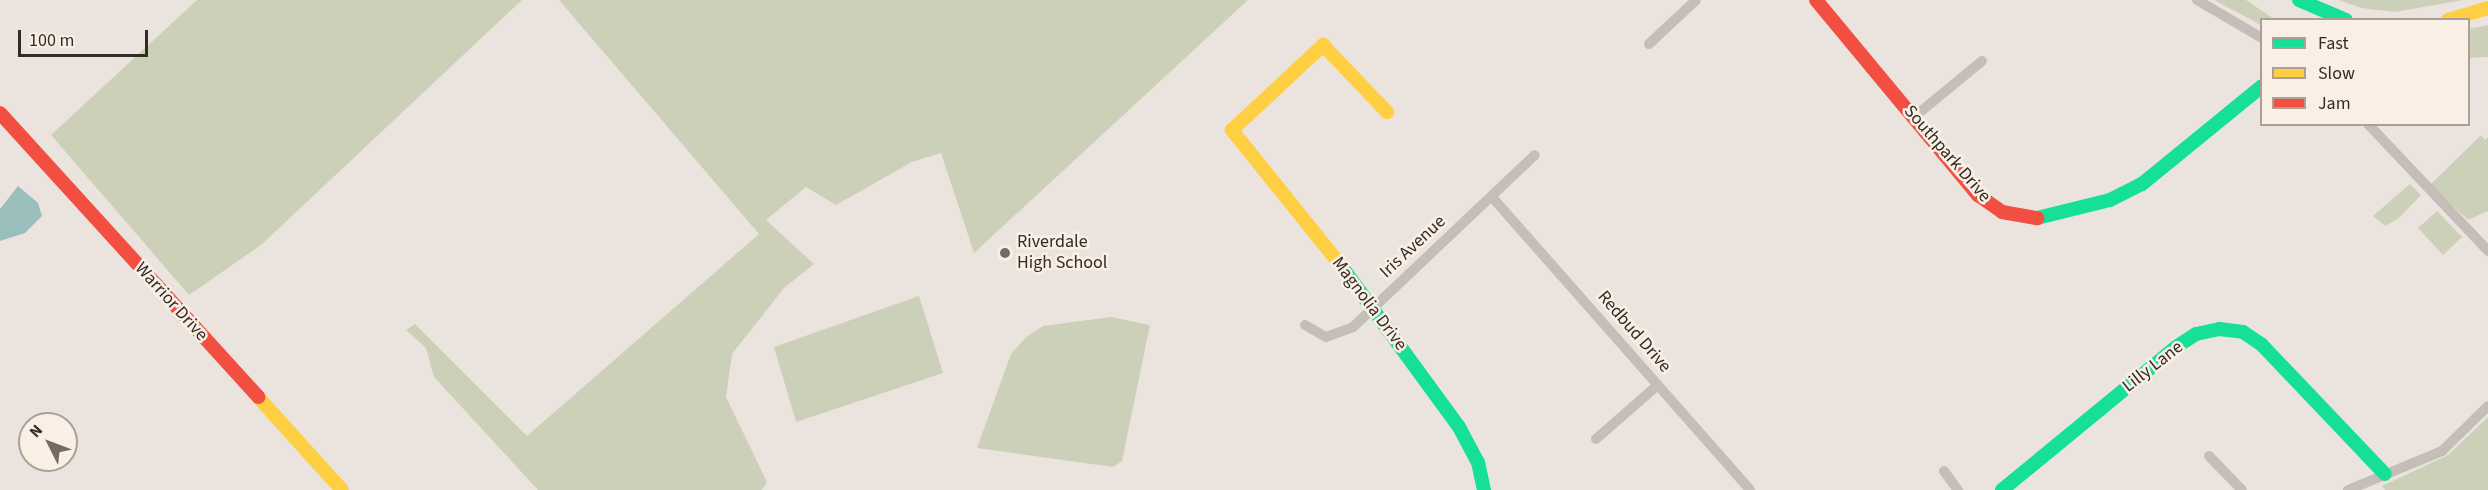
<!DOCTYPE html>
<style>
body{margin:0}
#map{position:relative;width:2488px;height:490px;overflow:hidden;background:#ebe4de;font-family:"Source Sans 3",sans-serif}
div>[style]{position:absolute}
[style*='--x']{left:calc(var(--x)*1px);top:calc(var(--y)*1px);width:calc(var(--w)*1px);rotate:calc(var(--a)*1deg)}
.green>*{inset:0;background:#cdd0b8}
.water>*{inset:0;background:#9abebc}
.street>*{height:10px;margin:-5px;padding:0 5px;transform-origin:5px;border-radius:5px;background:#c4bdb8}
.fast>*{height:14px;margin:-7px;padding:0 7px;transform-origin:7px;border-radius:7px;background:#16e098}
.slow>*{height:14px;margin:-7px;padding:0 7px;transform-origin:7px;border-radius:7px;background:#ffcf43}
.jam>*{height:14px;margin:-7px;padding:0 7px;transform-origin:7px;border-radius:7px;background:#f24e42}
.dots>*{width:16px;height:16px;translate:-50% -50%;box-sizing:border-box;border:3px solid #f9efe4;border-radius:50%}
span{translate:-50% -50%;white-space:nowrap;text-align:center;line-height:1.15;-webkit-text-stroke:5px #f9efe4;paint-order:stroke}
.street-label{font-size:18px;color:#342a26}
.poi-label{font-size:18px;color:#342a26}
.left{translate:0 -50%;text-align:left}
.legend{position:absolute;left:2260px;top:18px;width:210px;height:108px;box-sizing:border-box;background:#f9efe4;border:2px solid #aaa098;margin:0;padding:8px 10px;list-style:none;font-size:18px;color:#342a26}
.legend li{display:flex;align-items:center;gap:12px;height:30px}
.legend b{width:30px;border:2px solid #aaa098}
.north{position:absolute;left:18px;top:412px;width:60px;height:60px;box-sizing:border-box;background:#f9efe4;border:2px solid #aaa098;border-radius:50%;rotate:312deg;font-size:16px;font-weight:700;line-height:24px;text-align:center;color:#342a26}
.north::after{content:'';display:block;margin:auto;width:21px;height:27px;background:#746b66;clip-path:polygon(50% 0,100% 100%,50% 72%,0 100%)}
.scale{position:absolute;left:18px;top:30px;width:130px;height:27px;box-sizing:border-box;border:3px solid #342a26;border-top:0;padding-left:8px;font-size:18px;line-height:21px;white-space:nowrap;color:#342a26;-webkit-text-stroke:4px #f9efe4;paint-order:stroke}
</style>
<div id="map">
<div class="green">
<div style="clip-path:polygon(197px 0,522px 0,261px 245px,189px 295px,51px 135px)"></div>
<div style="clip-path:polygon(559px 0,1248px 0,974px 253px,941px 153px,912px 162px,836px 205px,806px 187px,766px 220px,814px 264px,784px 288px,732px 354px,726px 397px,767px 482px,762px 490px,538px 490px,434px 377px,426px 348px,406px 330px,415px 324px,527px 436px,759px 234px)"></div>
<div style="clip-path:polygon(2214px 0,2246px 0,2274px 19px,2262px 20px,2261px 25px)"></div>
<div style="clip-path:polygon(2339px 0,2463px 0,2395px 12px,2361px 8px)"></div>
<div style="clip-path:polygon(2488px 25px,2488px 57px,2469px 58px,2469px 29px)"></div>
<div style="clip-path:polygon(2481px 135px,2485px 140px,2488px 137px,2488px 211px,2468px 220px,2430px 185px)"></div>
<div style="clip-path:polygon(2410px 184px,2421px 195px,2399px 218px,2385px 226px,2373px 216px)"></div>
<div style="clip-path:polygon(2437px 211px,2462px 237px,2443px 255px,2418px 228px)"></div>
<div style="clip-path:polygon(919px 296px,943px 373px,796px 422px,774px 347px)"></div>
<div style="clip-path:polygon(1111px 317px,1150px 325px,1122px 461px,1113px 467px,977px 448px,1011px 354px,1026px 337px,1043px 326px)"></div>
<div style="clip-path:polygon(2488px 417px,2488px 490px,2385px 490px,2382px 486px,2448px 455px)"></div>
</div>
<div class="water">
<div style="clip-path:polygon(18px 186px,38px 203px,42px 216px,25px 233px,0 241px,0 209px)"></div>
</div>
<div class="street">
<div style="--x:2197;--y:0;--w:75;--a:30.3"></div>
<div style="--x:1649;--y:44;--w:64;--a:-43.1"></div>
<div style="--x:1914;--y:117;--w:88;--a:-39.5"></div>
<div style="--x:2368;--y:124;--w:175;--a:46.6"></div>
<div style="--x:1492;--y:197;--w:390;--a:48.6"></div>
<div style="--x:1305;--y:325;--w:24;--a:30"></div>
<div style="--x:1326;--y:337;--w:29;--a:-20"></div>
<div style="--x:1353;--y:327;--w:250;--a:-43.4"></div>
<div style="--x:1596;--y:439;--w:82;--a:-41.1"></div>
<div style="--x:2209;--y:456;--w:47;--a:45.9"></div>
<div style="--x:1944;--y:471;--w:24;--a:54"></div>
<div style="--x:2348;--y:490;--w:102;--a:-22.5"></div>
<div style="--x:2442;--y:451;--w:64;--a:-44.4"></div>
</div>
<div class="fast">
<div style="--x:2299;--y:0;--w:51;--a:23.1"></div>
<div style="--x:2037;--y:218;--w:75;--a:-13.9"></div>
<div style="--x:2110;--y:200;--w:36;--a:-27"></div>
<div style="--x:2142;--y:184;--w:155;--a:-39.2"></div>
<div style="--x:1342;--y:267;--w:198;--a:53.8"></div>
<div style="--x:1459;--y:427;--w:40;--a:62"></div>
<div style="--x:1478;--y:462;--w:29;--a:78"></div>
<div style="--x:2002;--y:490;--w:225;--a:-39.4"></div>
<div style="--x:2176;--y:347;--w:24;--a:-33"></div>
<div style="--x:2196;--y:334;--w:24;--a:-12"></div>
<div style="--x:2219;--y:329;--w:24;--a:7"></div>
<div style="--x:2243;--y:332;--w:23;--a:34"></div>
<div style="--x:2262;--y:345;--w:178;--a:46.4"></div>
</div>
<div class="slow">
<div style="--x:2448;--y:20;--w:42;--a:-16.7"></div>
<div style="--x:1342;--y:267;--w:176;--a:-128.8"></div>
<div style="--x:1232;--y:130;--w:125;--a:-43"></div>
<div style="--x:1323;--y:45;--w:93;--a:46.3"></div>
<div style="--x:258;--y:397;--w:125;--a:47.9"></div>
</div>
<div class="jam">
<div style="--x:1816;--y:0;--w:254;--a:50.3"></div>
<div style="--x:1978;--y:195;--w:29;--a:35"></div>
<div style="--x:2002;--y:212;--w:36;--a:10"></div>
<div style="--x:0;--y:113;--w:384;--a:47.7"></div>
</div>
<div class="dots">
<div style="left:1005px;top:253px;background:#746b66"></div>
</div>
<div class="street-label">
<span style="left:1947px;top:154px;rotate:49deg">Southpark Drive</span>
<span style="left:1413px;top:247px;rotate:-43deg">Iris Avenue</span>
<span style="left:171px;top:302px;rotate:48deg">Warrior Drive</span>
<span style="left:1369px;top:304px;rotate:53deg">Magnolia Drive</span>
<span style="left:1634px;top:332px;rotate:49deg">Redbud Drive</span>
<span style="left:2153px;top:367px;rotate:-38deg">Lilly Lane</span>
</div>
<div class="poi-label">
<span class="left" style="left:1017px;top:253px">Riverdale<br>High School</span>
</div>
<ul class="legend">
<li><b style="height:8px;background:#16e098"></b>Fast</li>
<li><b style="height:8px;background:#ffcf43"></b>Slow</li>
<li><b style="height:8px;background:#f24e42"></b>Jam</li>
</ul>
<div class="north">N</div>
<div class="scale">100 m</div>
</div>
